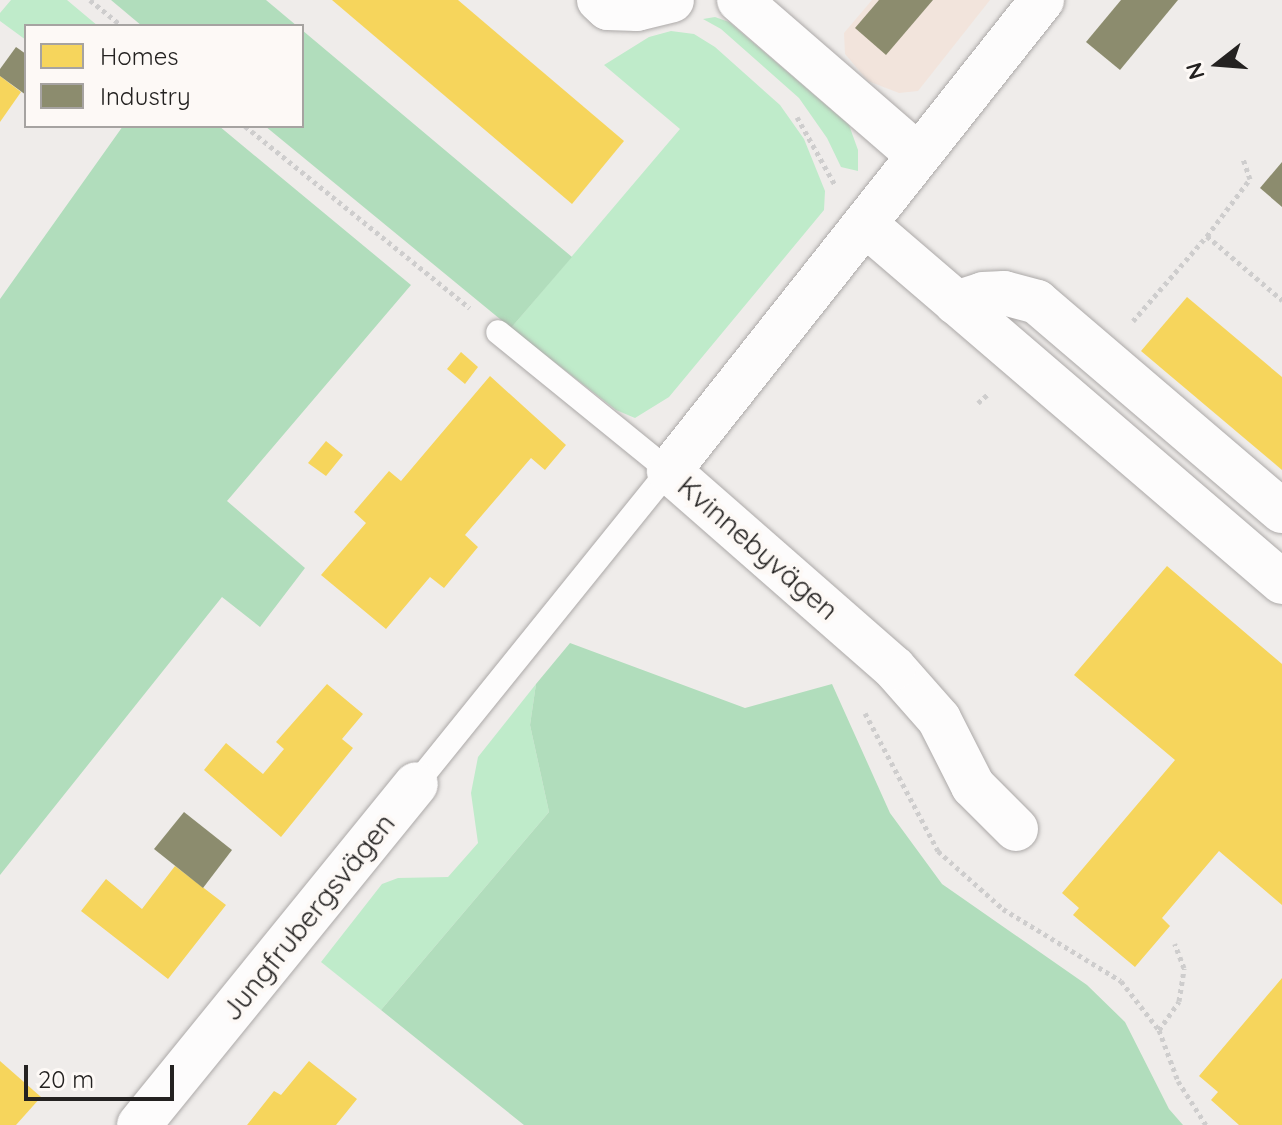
<!DOCTYPE html>
<meta charset="utf-8">
<style>
body{margin:0}
#map{position:relative;width:1282px;height:1125px;overflow:hidden;background:#efecea;font-family:Quicksand,sans-serif}
div>[style]{position:absolute}
[style*='--x']{left:calc(var(--x)*1px);top:calc(var(--y)*1px);width:calc(var(--w)*1px);rotate:calc(var(--a)*1deg)}
.industrial>*{inset:0;background:#f2e4dc}
.green>*{inset:0;background:#bfebca}
.forest>*{inset:0;background:#b1ddbc}
.homes>*{inset:0;background:#f6d55c}
.industry>*{inset:0;background:#8c8c6e}
.path>*{height:5px;margin-top:-2.5px;transform-origin:0;background:repeating-linear-gradient(90deg,#cecdcd 0 4px,transparent 0 8px)}
.roads{filter:drop-shadow(0 0 2px #aca9a8) drop-shadow(0 0 2px #aca9a8)}
.service>*{height:24px;margin:-12px;padding:0 12px;transform-origin:12px;border-radius:12px;background:#fdfcfc}
.minor>*{height:44px;margin:-22px;padding:0 22px;transform-origin:22px;border-radius:22px;background:#fdfcfc}
span{translate:-50% -50%;white-space:nowrap;text-align:center;line-height:1.15;-webkit-text-stroke:8px #fdf9f6;paint-order:stroke}
.street-label{font-size:28px;color:#242221}
.legend{position:absolute;left:24px;top:24px;width:280px;height:104px;box-sizing:border-box;background:#fdf9f6;border:2px solid #a6a3a1;margin:0;padding:10px 14px;list-style:none;font-size:24px;color:#242221}
.legend li{display:flex;align-items:center;gap:16px;height:40px}
.legend b{width:40px;border:2px solid #a6a3a1}
.north{position:absolute;left:1178px;top:24px;width:80px;height:80px;-webkit-text-stroke:6px #fdf9f6;paint-order:stroke;rotate:253deg;font-size:22px;font-weight:700;line-height:32px;text-align:center;color:#242221}
.north::after{content:'';display:block;margin:auto;width:28px;height:36px;background:#242221;clip-path:polygon(50% 0,100% 100%,50% 72%,0 100%)}
.scale{position:absolute;left:24px;top:1065px;width:150px;height:36px;box-sizing:border-box;border:4px solid #242221;border-top:0;padding-left:10px;font-size:24px;line-height:28px;white-space:nowrap;color:#242221;-webkit-text-stroke:6px #fdf9f6;paint-order:stroke}
</style>
<div id="map">
<div class="industrial">
<div style="clip-path:polygon(872px 0,990px 0,918px 91px,899px 93px,868px 81px,845px 54px,844px 33px)"></div>
</div>
<div class="green">
<div style="clip-path:polygon(11px 0,67px 0,98px 26px,26px 26px,26px 40px,0 21px,0 13px)"></div>
<div style="clip-path:polygon(715px 17px,729px 22px,849px 125px,858px 150px,858px 171px,841px 167px,827px 138px,799px 98px,721px 29px,703px 19px)"></div>
<div style="clip-path:polygon(671px 31px,694px 34px,715px 47px,780px 105px,804px 139px,825px 191px,824px 210px,669px 397px,635px 418px,616px 410px,511px 328px,680px 129px,604px 65px,649px 37px)"></div>
<div style="clip-path:polygon(536px 684px,530px 725px,549px 812px,381px 1010px,321px 962px,382px 884px,398px 878px,448px 877px,478px 843px,471px 793px,478px 757px)"></div>
</div>
<div class="forest">
<div style="clip-path:polygon(111px 0,266px 0,297px 26px,142px 26px)"></div>
<div style="clip-path:polygon(302px 30px,572px 257px,511px 328px,265px 126px,302px 126px)"></div>
<div style="clip-path:polygon(123px 126px,219px 126px,411px 285px,227px 501px,305px 568px,260px 627px,222px 597px,0 875px,0 299px)"></div>
<div style="clip-path:polygon(570px 643px,745px 708px,832px 684px,890px 813px,942px 884px,1087px 985px,1125px 1022px,1169px 1109px,1183px 1125px,524px 1125px,381px 1010px,549px 812px,530px 725px,536px 684px)"></div>
</div>
<div class="homes">
<div style="clip-path:polygon(332px 0,458px 0,624px 141px,572px 204px)"></div>
<div style="clip-path:polygon(0 76px,21px 92px,0 122px)"></div>
<div style="clip-path:polygon(1187px 297px,1282px 377px,1282px 470px,1141px 351px)"></div>
<div style="clip-path:polygon(461px 352px,478px 367px,465px 384px,447px 369px)"></div>
<div style="clip-path:polygon(490px 376px,566px 445px,545px 470px,531px 458px,465px 535px,478px 547px,444px 588px,430px 577px,386px 629px,321px 575px,366px 523px,354px 512px,389px 471px,401px 481px)"></div>
<div style="clip-path:polygon(326px 441px,343px 455px,326px 476px,308px 463px)"></div>
<div style="clip-path:polygon(1167px 566px,1282px 664px,1282px 905px,1219px 851px,1162px 918px,1170px 926px,1135px 967px,1073px 915px,1079px 908px,1062px 893px,1175px 760px,1074px 675px)"></div>
<div style="clip-path:polygon(327px 684px,363px 714px,342px 739px,353px 748px,281px 837px,204px 770px,226px 743px,263px 774px,284px 749px,276px 742px)"></div>
<div style="clip-path:polygon(175px 866px,226px 905px,168px 979px,81px 911px,106px 879px,142px 909px)"></div>
<div style="clip-path:polygon(1282px 978px,1282px 1125px,1239px 1125px,1211px 1100px,1218px 1092px,1199px 1076px)"></div>
<div style="clip-path:polygon(0 1061px,41px 1097px,16px 1125px,0 1125px)"></div>
<div style="clip-path:polygon(309px 1061px,357px 1099px,336px 1125px,247px 1125px,274px 1091px,281px 1095px)"></div>
</div>
<div class="industry">
<div style="clip-path:polygon(879px 0,933px 0,886px 55px,855px 28px)"></div>
<div style="clip-path:polygon(1121px 0,1178px 0,1120px 70px,1086px 42px)"></div>
<div style="clip-path:polygon(16px 47px,26px 54px,26px 95px,0 76px,0 69px)"></div>
<div style="clip-path:polygon(1282px 162px,1282px 207px,1260px 188px)"></div>
<div style="clip-path:polygon(184px 812px,232px 850px,203px 888px,154px 849px)"></div>
</div>
<div class="path">
<div style="--x:90;--y:0;--w:41;--a:39.1"></div>
<div style="--x:797;--y:117;--w:78;--a:60.8"></div>
<div style="--x:245;--y:126;--w:289;--a:39"></div>
<div style="--x:1207;--y:236;--w:71;--a:-53"></div>
<div style="--x:1250;--y:179;--w:21;--a:-109"></div>
<div style="--x:1133;--y:321;--w:113;--a:-49"></div>
<div style="--x:1207;--y:236;--w:99;--a:40.5"></div>
<div style="--x:978;--y:403;--w:13;--a:-42"></div>
<div style="--x:865;--y:713;--w:156;--a:62.1"></div>
<div style="--x:938;--y:851;--w:87;--a:41.7"></div>
<div style="--x:1003;--y:909;--w:138;--a:31.4"></div>
<div style="--x:1121;--y:981;--w:62;--a:52.2"></div>
<div style="--x:1159;--y:1030;--w:54;--a:69.6"></div>
<div style="--x:1178;--y:1081;--w:52;--a:57.5"></div>
<div style="--x:1159;--y:1030;--w:35;--a:-55"></div>
<div style="--x:1179;--y:1001;--w:33;--a:-81"></div>
<div style="--x:1184;--y:968;--w:26;--a:-111"></div>
</div>
<div class="roads">
<div class="service">
<div style="--x:416;--y:784;--w:402;--a:-51.1"></div>
<div style="--x:669;--y:471;--w:220;--a:-140.9"></div>
</div>
<div class="minor">
<div style="--x:599;--y:0;--w:12;--a:42"></div>
<div style="--x:608;--y:8;--w:29;--a:2"></div>
<div style="--x:637;--y:9;--w:36;--a:-14"></div>
<div style="--x:739;--y:0;--w:237;--a:40.9"></div>
<div style="--x:866;--y:225;--w:548;--a:40.64"></div>
<div style="--x:956;--y:303;--w:28;--a:-18"></div>
<div style="--x:983;--y:294;--w:21;--a:-3"></div>
<div style="--x:1004;--y:293;--w:34;--a:15"></div>
<div style="--x:1037;--y:302;--w:322;--a:40.5"></div>
<div style="--x:1016;--y:829;--w:61;--a:-135"></div>
<div style="--x:973;--y:786;--w:75;--a:-116.9"></div>
<div style="--x:939;--y:719;--w:68;--a:-131.4"></div>
<div style="--x:894;--y:668;--w:299;--a:-138.8"></div>
<div style="--x:669;--y:471;--w:601;--a:-51.62"></div>
<div style="--x:139;--y:1125;--w:439;--a:-50.9"></div>
</div>
</div>
<div class="street-label">
<span style="left:758px;top:548px;rotate:41deg">Kvinnebyvägen</span>
<span style="left:308px;top:917px;rotate:-51deg">Jungfrubergsvägen</span>
</div>
<ul class="legend">
<li><b style="height:22px;background:#f6d55c"></b>Homes</li>
<li><b style="height:22px;background:#8c8c6e"></b>Industry</li>
</ul>
<div class="north">N</div>
<div class="scale">20 m</div>
</div>
